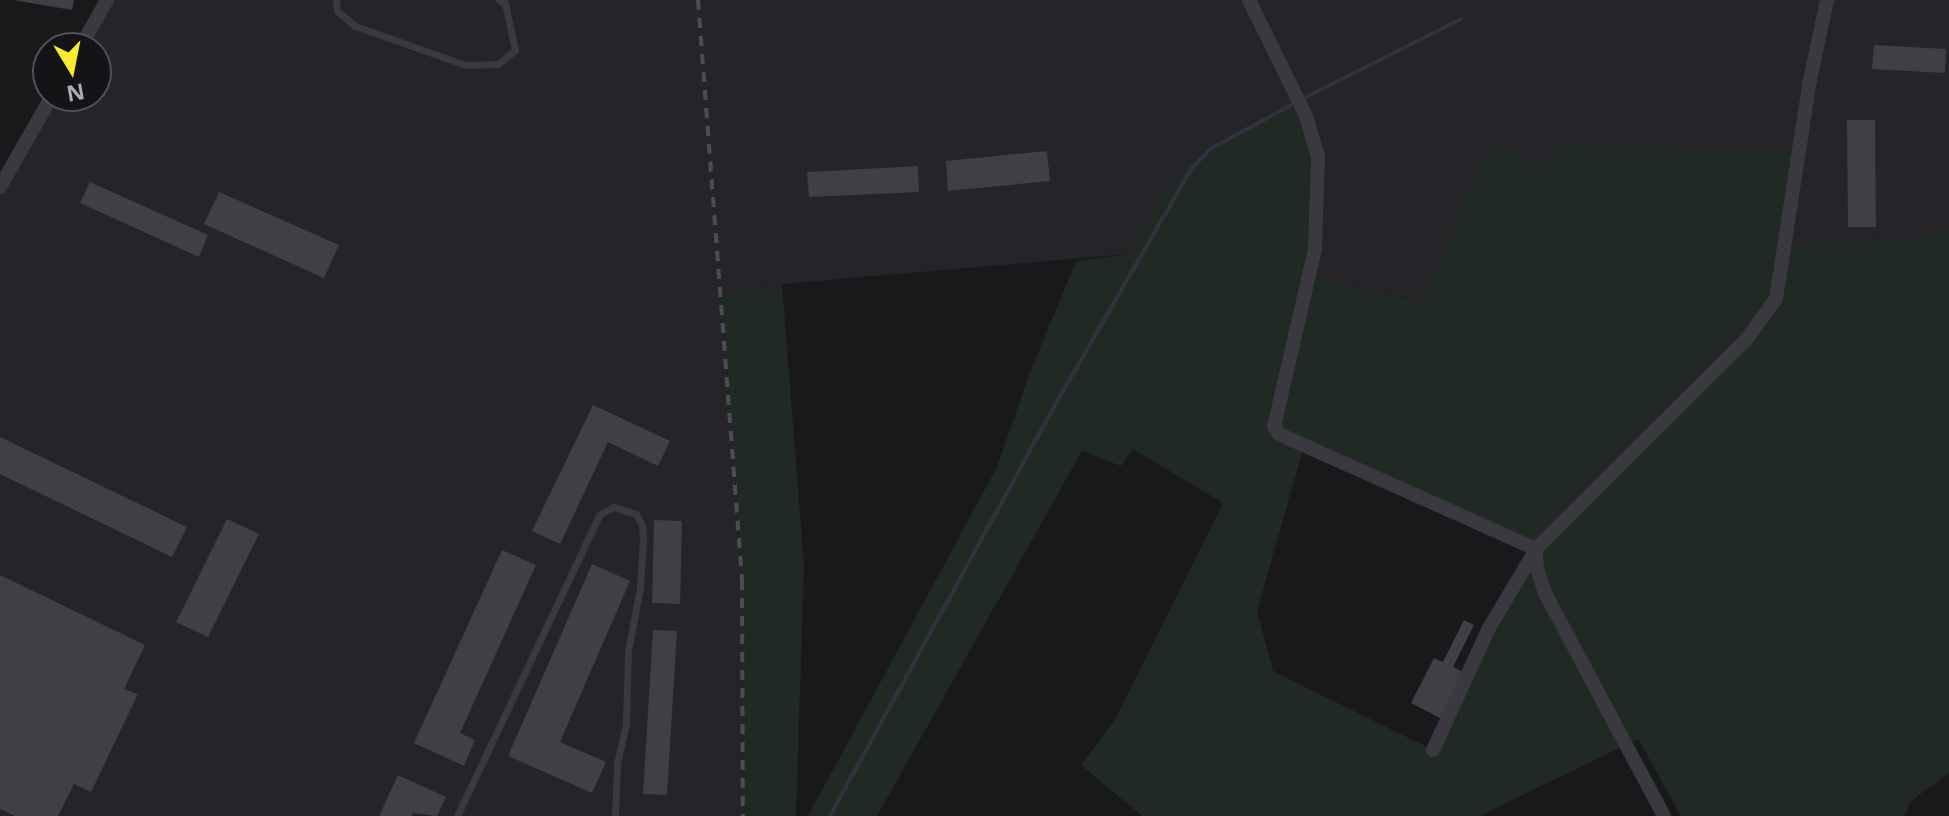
<!DOCTYPE html>
<style>
body{margin:0}
#map{position:relative;width:1949px;height:816px;overflow:hidden;background:#19181b;font-family:"Noto Sans",sans-serif}
div>[style]{position:absolute}
[style*='--x']{left:calc(var(--x)*1px);top:calc(var(--y)*1px);width:calc(var(--w)*1px);rotate:calc(var(--a)*1deg)}
.built>*{inset:0;background:#252428}
.green>*{inset:0;background:#202923}
.stream>*{height:4px;margin:-2px;padding:0 2px;transform-origin:2px;border-radius:2px;background:#2e333f}
.building>*{inset:0;background:#403f45}
.lane>*{height:7px;margin:-3.5px;padding:0 3.5px;transform-origin:3.5px;border-radius:3.5px;background:#3a3940}
.street>*{height:14px;margin:-7px;padding:0 7px;transform-origin:7px;border-radius:7px;background:#3a3940}
.rail>*{height:4px;margin-top:-2px;transform-origin:0;background:repeating-linear-gradient(90deg,#4c4c55 0 10px,transparent 0 18px)}
span{translate:-50% -50%;white-space:nowrap;text-align:center;line-height:1.15;-webkit-text-stroke:6px #141316;paint-order:stroke}
.north{position:absolute;left:32px;top:32px;width:80px;height:80px;box-sizing:border-box;background:#141316;border:2px solid #505058;border-radius:50%;rotate:170deg;font-size:22px;font-weight:700;line-height:32px;text-align:center;color:#aaabbb}
.north::after{content:'';display:block;margin:auto;width:28px;height:36px;background:#f9eb32;clip-path:polygon(50% 0,100% 100%,50% 72%,0 100%)}
</style>
<div id="map">
<div class="built">
<div style="clip-path:polygon(107px 0,1949px 0,1949px 234px,1786px 246px,1518px 159px,1491px 146px,1422px 302px,1310px 277px,1210px 149px,1159px 199px,1129px 254px,782px 284px,722px 296px,742px 580px,743px 816px,0 816px,0 187px,52px 96px,96px 96px,96px 48px,80px 48px)"></div>
</div>
<div class="green">
<div style="clip-path:polygon(evenodd,1298px 101px,1314px 136px,1310px 277px,1421px 302px,1491px 145px,1540px 166px,1557px 143px,1800px 153px,1786px 246px,1949px 234px,1949px 773px,1911px 801px,1905px 816px,1681px 816px,1638px 739px,1480px 816px,1142px 816px,1081px 765px,1114px 721px,1223px 503px,1133px 449px,1121px 466px,1082px 451px,877px 816px,808px 816px,997px 467px,1029px 375px,1076px 261px,1129px 254px,1159px 199px,1210px 149px,1298px 101px,1304px 446px,1536px 549px,1433px 750px,1273px 671px,1257px 611px,1304px 446px)"></div>
<div style="clip-path:polygon(782px 284px,804px 565px,796px 816px,743px 816px,742px 580px,722px 296px)"></div>
</div>
<div class="stream">
<div style="--x:1302;--y:99;--w:178;--a:-26.7"></div>
<div style="--x:830;--y:816;--w:477;--a:-61.3"></div>
<div style="--x:1059;--y:398;--w:264;--a:-60"></div>
<div style="--x:1191;--y:169;--w:28;--a:-46"></div>
<div style="--x:1210;--y:149;--w:97;--a:-28.4"></div>
</div>
<div class="building">
<div style="clip-path:polygon(13px 0,74px 0,72px 10px)"></div>
<div style="clip-path:polygon(1874px 45px,1946px 49px,1945px 73px,1872px 69px)"></div>
<div style="clip-path:polygon(1847px 120px,1875px 120px,1876px 227px,1848px 227px)"></div>
<div style="clip-path:polygon(1047px 151px,1050px 181px,948px 191px,946px 161px)"></div>
<div style="clip-path:polygon(918px 166px,919px 192px,809px 197px,807px 172px)"></div>
<div style="clip-path:polygon(90px 182px,208px 235px,199px 257px,80px 203px)"></div>
<div style="clip-path:polygon(219px 192px,339px 245px,324px 278px,204px 224px)"></div>
<div style="clip-path:polygon(593px 405px,670px 441px,658px 466px,608px 442px,560px 544px,532px 531px)"></div>
<div style="clip-path:polygon(0 437px,187px 527px,172px 557px,0 474px)"></div>
<div style="clip-path:polygon(227px 519px,259px 534px,208px 637px,176px 622px)"></div>
<div style="clip-path:polygon(654px 520px,682px 521px,680px 604px,652px 603px)"></div>
<div style="clip-path:polygon(502px 550px,536px 565px,460px 733px,475px 740px,464px 766px,414px 743px)"></div>
<div style="clip-path:polygon(592px 564px,630px 581px,560px 742px,606px 762px,592px 793px,508px 756px)"></div>
<div style="clip-path:polygon(0 575px,145px 645px,124px 689px,138px 694px,91px 792px,74px 784px,58px 816px,15px 816px,0 809px)"></div>
<div style="clip-path:polygon(1464px 620px,1474px 625px,1453px 667px,1463px 672px,1440px 718px,1411px 703px,1434px 658px,1443px 662px)"></div>
<div style="clip-path:polygon(653px 630px,677px 631px,667px 795px,643px 794px)"></div>
<div style="clip-path:polygon(398px 775px,446px 797px,437px 816px,413px 813px,411px 816px,379px 816px)"></div>
</div>
<div class="lane">
<div style="--x:336;--y:0;--w:11;--a:85"></div>
<div style="--x:337;--y:11;--w:23;--a:40"></div>
<div style="--x:355;--y:26;--w:118;--a:19.4"></div>
<div style="--x:466;--y:65;--w:32;--a:-2"></div>
<div style="--x:498;--y:64;--w:22;--a:-39"></div>
<div style="--x:515;--y:50;--w:48;--a:-102"></div>
<div style="--x:505;--y:3;--w:7;--a:-153"></div>
<div style="--x:457;--y:816;--w:334;--a:-64.7"></div>
<div style="--x:600;--y:514;--w:16;--a:-27"></div>
<div style="--x:614;--y:507;--w:23;--a:18"></div>
<div style="--x:636;--y:514;--w:13;--a:63"></div>
<div style="--x:642;--y:526;--w:13;--a:86"></div>
<div style="--x:643;--y:539;--w:48;--a:93.6"></div>
<div style="--x:640;--y:587;--w:66;--a:100.5"></div>
<div style="--x:628;--y:652;--w:72;--a:91.6"></div>
<div style="--x:626;--y:724;--w:41;--a:102.7"></div>
<div style="--x:617;--y:764;--w:52;--a:92.2"></div>
</div>
<div class="street">
<div style="--x:1249;--y:0;--w:129;--a:63.8"></div>
<div style="--x:1306;--y:116;--w:43;--a:73.7"></div>
<div style="--x:1318;--y:157;--w:92;--a:91.9"></div>
<div style="--x:1315;--y:249;--w:182;--a:103"></div>
<div style="--x:1274;--y:426;--w:8;--a:60"></div>
<div style="--x:1278;--y:433;--w:13;--a:27"></div>
<div style="--x:1290;--y:439;--w:269;--a:24.1"></div>
<div style="--x:1536;--y:549;--w:94;--a:120.7"></div>
<div style="--x:1488;--y:630;--w:132;--a:114.6"></div>
<div style="--x:80;--y:48;--w:55;--a:-60.6"></div>
<div style="--x:0;--y:187;--w:105;--a:-60.3"></div>
<div style="--x:1664;--y:816;--w:253;--a:-118.1"></div>
<div style="--x:1545;--y:593;--w:25;--a:-108"></div>
<div style="--x:1537;--y:569;--w:20;--a:-93"></div>
<div style="--x:1536;--y:549;--w:295;--a:-44.9"></div>
<div style="--x:1745;--y:341;--w:52;--a:-53.6"></div>
<div style="--x:1776;--y:299;--w:222;--a:-81.2"></div>
<div style="--x:1810;--y:80;--w:82;--a:-78"></div>
</div>
<div class="rail">
<div style="--x:698;--y:0;--w:582;--a:85.66"></div>
<div style="--x:742;--y:580;--w:236;--a:89.8"></div>
</div>
<div class="north">N</div>
</div>
